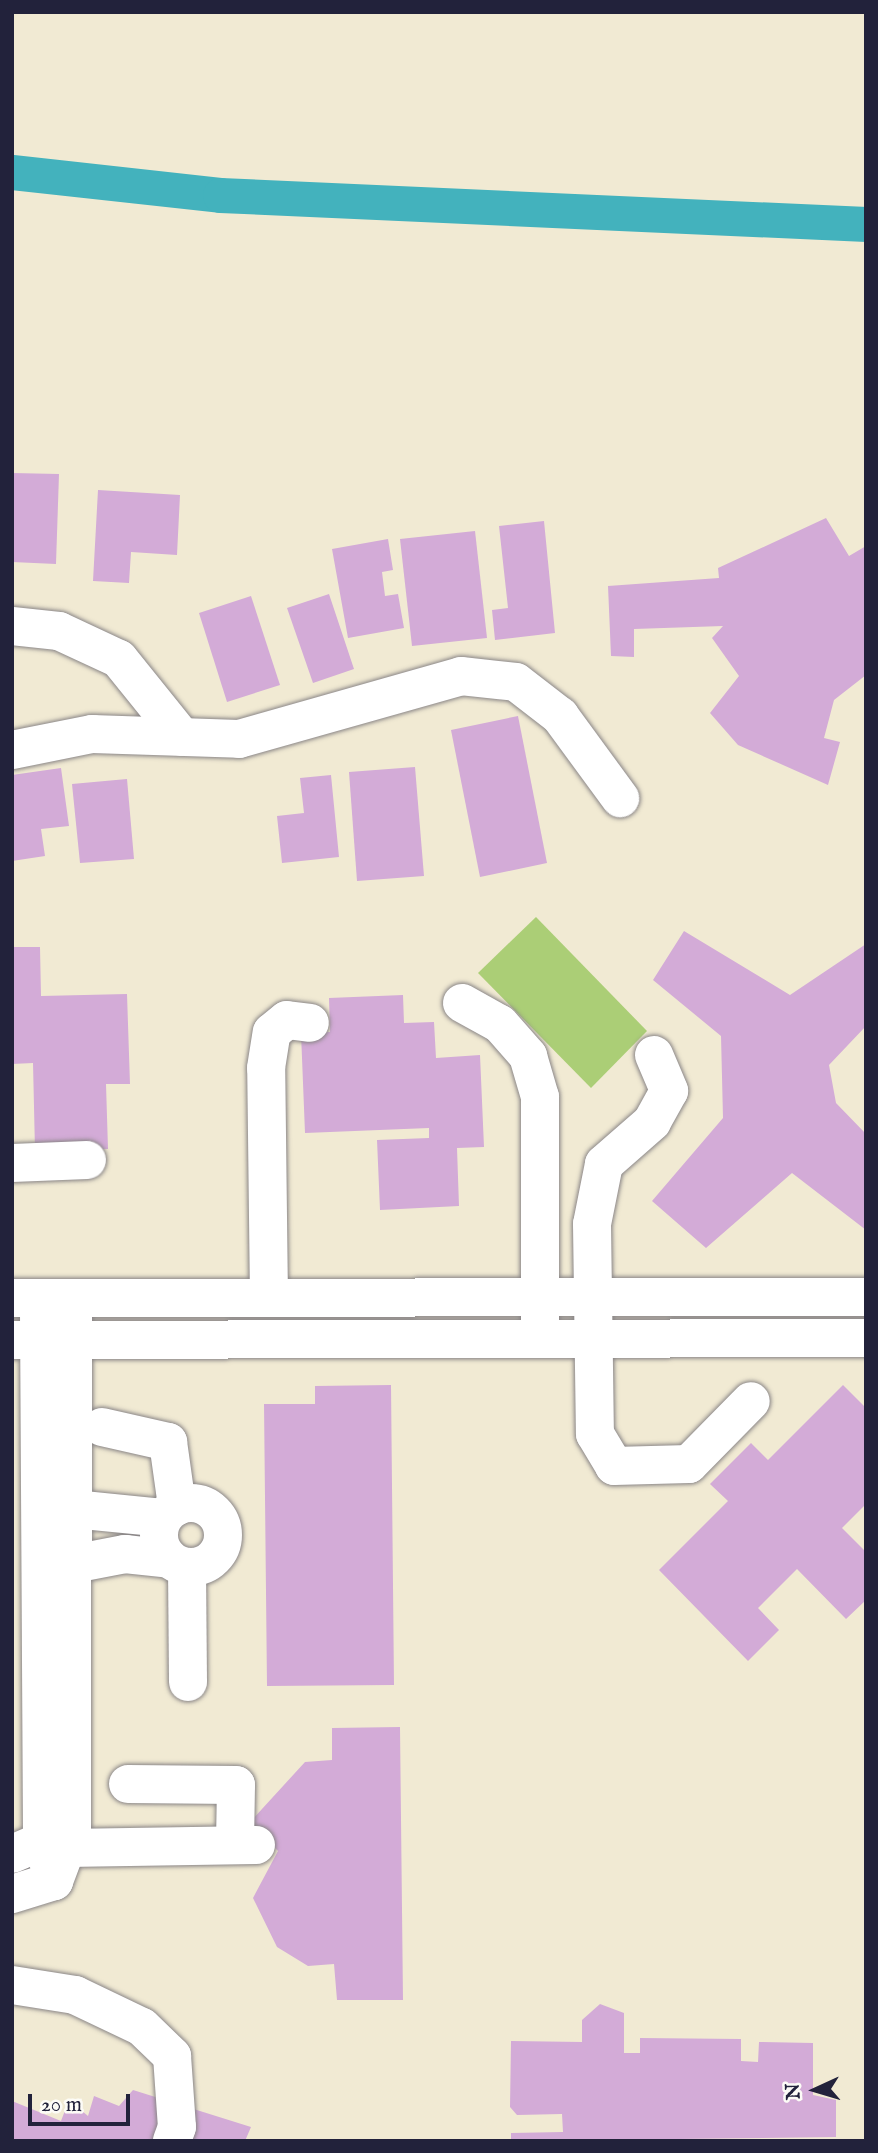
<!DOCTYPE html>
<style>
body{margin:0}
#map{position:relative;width:878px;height:2153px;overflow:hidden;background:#f1ead3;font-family:"IM FELL English",serif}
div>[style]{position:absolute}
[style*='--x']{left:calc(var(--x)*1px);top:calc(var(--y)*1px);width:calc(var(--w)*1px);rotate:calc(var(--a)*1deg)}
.green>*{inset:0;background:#abce76}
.canal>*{height:35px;margin:-17.5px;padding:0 17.5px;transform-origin:17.5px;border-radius:17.5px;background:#43b2bd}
.building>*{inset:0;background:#d3abd7}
.roads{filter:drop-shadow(0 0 2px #8a8687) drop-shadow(0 0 2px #8a8687)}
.minor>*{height:38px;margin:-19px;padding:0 19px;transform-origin:19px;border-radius:19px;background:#fff}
.minor>.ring{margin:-19px;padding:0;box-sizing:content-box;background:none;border:38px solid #fff;border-radius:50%}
span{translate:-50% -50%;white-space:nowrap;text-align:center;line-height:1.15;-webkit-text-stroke:5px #fdfcf7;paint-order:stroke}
.frame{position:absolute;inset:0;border:14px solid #22223b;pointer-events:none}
.north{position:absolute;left:780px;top:2055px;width:70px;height:70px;-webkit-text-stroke:5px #fdfcf7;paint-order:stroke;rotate:266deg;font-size:19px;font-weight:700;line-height:28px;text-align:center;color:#22223b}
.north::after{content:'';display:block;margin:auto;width:24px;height:32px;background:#22223b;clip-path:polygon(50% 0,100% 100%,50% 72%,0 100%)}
.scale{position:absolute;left:28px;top:2094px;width:102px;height:32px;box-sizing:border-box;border:4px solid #22223b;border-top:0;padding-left:9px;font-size:21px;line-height:24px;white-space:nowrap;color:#22223b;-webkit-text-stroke:5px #fdfcf7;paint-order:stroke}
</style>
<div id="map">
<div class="green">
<div style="clip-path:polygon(536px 917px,647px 1031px,591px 1088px,478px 973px)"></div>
</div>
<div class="canal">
<div style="--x:12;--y:172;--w:209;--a:6.3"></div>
<div style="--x:220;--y:195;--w:647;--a:2.57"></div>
</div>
<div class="building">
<div style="clip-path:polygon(12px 473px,59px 474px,56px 564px,12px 562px)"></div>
<div style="clip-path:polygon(98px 490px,180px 495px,177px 555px,131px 552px,129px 583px,93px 581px)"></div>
<div style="clip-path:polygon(826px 518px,849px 556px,866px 546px,866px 675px,834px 700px,824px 738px,840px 742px,828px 785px,738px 745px,710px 713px,739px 676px,712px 638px,723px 626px,634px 629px,634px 657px,611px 656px,608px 586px,719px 578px,718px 568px)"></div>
<div style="clip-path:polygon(544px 521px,555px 633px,495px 640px,492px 610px,508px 608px,499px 526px)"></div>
<div style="clip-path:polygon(475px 531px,487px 638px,412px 646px,400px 539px)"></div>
<div style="clip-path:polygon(388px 539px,393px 570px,382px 572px,385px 596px,398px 594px,404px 628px,348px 638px,332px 549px)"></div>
<div style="clip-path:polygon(329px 594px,354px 669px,313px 683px,287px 608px)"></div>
<div style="clip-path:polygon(251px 596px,280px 685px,227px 702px,199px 613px)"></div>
<div style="clip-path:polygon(518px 716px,547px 863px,480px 877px,451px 730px)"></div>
<div style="clip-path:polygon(415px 767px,424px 876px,357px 881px,349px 772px)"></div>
<div style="clip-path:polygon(61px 768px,69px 826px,41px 829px,45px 856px,12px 861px,12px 775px)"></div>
<div style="clip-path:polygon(331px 775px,339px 857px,282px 863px,277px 816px,304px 813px,300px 778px)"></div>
<div style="clip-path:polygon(127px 779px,134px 859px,80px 863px,72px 784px)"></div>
<div style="clip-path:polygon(684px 931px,790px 995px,866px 944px,866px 1026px,829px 1065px,836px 1103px,866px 1134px,866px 1230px,792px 1173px,706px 1248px,652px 1201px,723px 1118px,721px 1036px,653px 980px)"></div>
<div style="clip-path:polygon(12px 947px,40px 947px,41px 996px,127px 994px,130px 1084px,106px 1084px,108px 1149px,35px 1151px,33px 1063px,12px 1064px)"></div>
<div style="clip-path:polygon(403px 995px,404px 1023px,434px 1022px,436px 1058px,480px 1055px,484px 1147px,457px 1148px,459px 1206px,380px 1210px,377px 1140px,429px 1138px,429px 1128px,305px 1133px,301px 1033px,330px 1032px,329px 998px)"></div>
<div style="clip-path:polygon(391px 1385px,394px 1685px,267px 1686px,264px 1404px,315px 1404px,315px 1386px)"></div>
<div style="clip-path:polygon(843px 1385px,866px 1408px,866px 1504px,842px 1528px,866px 1552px,866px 1600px,846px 1619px,797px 1569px,758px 1608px,779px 1630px,748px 1661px,659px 1570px,728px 1501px,710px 1484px,751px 1443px,768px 1460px)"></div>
<div style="clip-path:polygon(400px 1727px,403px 2000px,337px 2000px,334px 1964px,308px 1966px,277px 1947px,253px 1898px,278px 1851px,250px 1822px,305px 1762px,332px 1760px,332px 1728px)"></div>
<div style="clip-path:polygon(600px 2004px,624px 2013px,624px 2053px,640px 2053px,640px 2038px,741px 2039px,741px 2061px,758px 2062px,759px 2042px,813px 2043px,813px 2095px,836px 2100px,836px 2137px,511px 2141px,511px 2133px,563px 2132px,562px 2114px,517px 2115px,510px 2107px,511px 2041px,582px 2042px,582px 2020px)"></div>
<div style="clip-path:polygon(133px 2090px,251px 2127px,245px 2141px,12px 2141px,12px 2101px,61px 2121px,69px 2100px,88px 2116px,94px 2096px,119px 2106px)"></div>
</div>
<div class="roads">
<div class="minor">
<div style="--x:12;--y:626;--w:47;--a:6.1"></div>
<div style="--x:59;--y:631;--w:66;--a:25"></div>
<div style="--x:119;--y:659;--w:100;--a:51.1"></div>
<div style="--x:12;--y:750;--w:82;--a:-11.3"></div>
<div style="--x:92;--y:734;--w:147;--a:1.9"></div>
<div style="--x:239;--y:739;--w:231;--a:-15.8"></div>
<div style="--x:461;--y:676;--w:55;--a:6.2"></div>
<div style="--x:516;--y:682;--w:56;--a:37.7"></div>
<div style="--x:560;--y:716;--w:102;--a:53.8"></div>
<div style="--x:462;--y:1003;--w:43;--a:28.9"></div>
<div style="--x:500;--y:1024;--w:43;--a:48.8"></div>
<div style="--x:528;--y:1056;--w:43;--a:73.7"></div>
<div style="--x:540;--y:1097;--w:227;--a:90"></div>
<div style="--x:654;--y:1055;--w:39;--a:67"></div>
<div style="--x:669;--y:1091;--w:35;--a:119"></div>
<div style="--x:652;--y:1122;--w:64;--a:138.8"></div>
<div style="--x:604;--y:1164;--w:61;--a:101.3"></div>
<div style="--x:592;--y:1224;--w:210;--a:89.2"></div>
<div style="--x:595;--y:1434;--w:37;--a:59"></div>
<div style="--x:614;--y:1466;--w:75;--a:-1.5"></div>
<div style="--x:689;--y:1464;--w:88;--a:-45.5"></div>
<div style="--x:12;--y:1163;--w:75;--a:-2.3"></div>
<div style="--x:12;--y:1298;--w:854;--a:-0.07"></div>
<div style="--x:269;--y:1298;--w:230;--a:-90.7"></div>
<div style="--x:266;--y:1068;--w:36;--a:-81"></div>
<div style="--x:272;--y:1032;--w:19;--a:-39"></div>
<div style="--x:287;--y:1020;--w:23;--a:7"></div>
<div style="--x:39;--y:1314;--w:527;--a:89.67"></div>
<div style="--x:42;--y:1841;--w:42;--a:73.3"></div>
<div style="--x:12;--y:1340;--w:854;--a:-0.13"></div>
<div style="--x:102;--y:1427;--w:68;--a:12.8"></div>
<div style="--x:168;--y:1442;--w:65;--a:82"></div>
<div class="ring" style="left:159px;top:1503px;width:26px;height:26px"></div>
<div style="--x:73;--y:1509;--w:90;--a:5.7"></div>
<div style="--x:73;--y:1564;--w:53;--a:-10.9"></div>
<div style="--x:125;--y:1554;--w:45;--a:6.3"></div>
<div style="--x:187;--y:1567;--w:115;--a:89.5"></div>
<div style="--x:128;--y:1784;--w:108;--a:0.5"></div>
<div style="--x:236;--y:1785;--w:60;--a:91"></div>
<div style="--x:66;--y:1848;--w:190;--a:-0.9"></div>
<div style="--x:12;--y:1854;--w:33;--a:-23"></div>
<div style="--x:12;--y:1894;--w:44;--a:-17.2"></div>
<div style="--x:54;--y:1881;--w:51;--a:-69.4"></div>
<div style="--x:72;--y:1833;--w:519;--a:-89.89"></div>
<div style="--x:12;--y:1985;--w:64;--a:9"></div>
<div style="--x:75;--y:1995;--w:74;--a:25.5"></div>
<div style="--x:142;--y:2027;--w:42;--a:44"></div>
<div style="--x:172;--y:2056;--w:71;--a:86"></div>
<div style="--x:177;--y:2127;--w:15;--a:110"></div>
</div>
</div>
<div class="frame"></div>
<div class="north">N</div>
<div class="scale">20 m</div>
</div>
